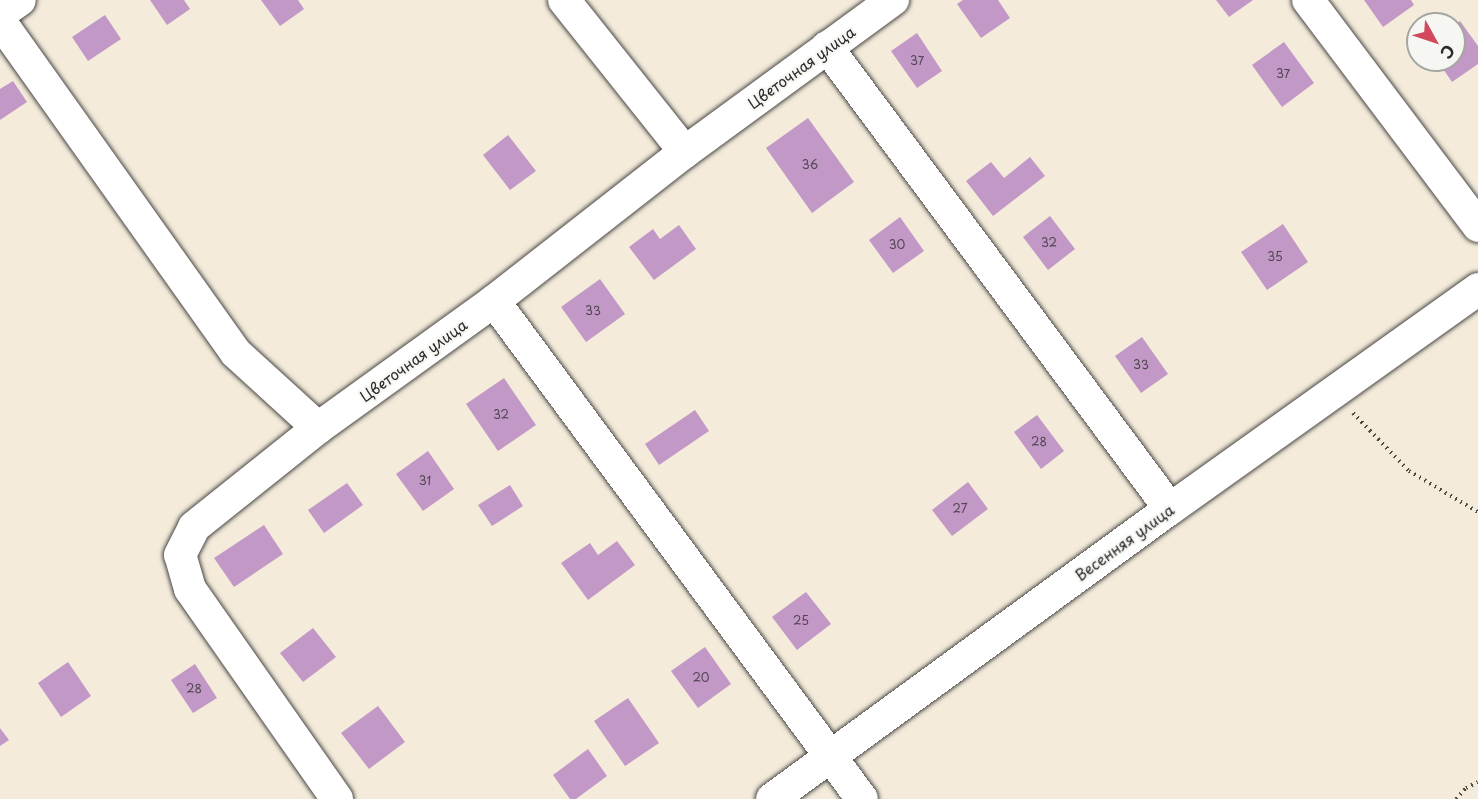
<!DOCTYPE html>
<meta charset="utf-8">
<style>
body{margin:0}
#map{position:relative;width:1478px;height:799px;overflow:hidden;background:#f4ebdb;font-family:"Playpen Sans",sans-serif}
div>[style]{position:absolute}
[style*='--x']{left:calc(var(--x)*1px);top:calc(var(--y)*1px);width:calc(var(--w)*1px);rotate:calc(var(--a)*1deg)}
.building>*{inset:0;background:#c298c6}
.path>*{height:4px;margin-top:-2px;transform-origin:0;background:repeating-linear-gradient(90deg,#494845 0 1.5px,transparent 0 6px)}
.roads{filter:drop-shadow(0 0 2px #494845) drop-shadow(0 0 2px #494845)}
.minor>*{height:32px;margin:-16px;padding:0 16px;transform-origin:16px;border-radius:16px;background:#fff}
span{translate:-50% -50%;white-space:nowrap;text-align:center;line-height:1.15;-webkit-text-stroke:4.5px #f6f6f2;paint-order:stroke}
.number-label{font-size:12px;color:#514652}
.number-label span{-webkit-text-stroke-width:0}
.street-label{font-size:15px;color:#2b2b2b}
.north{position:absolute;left:1406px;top:12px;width:60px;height:60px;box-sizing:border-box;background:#f6f6f2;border:2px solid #a5a5a2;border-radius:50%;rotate:130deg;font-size:16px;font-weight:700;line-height:24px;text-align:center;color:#2b2b2b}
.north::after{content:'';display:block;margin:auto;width:21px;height:27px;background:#d1495b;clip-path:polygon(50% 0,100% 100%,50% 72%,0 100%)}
</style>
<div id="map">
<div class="building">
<div style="clip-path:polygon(150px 0,184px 0,190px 9px,167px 25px)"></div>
<div style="clip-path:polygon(261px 0,298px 0,304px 9px,280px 26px)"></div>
<div style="clip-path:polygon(963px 0,998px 0,1010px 18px,981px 38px,957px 4px)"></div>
<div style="clip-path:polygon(1216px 0,1253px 0,1229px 17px)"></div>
<div style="clip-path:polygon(1364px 0,1411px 0,1414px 5px,1383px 27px)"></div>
<div style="clip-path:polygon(105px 15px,121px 39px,88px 61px,72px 37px)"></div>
<div style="clip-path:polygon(1460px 21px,1478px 46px,1478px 64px,1452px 82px,1437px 60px,1454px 60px,1454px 26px)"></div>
<div style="clip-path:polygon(917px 33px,942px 71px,917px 88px,891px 51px)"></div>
<div style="clip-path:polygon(1284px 42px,1314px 83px,1282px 107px,1252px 65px)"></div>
<div style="clip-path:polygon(13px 81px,27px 102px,0 120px,0 89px)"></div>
<div style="clip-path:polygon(808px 118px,854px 182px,812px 213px,766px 148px)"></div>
<div style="clip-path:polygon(508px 135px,536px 171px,510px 190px,483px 155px)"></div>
<div style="clip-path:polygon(1030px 157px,1045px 176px,993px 216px,966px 181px,991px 162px,1004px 178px)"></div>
<div style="clip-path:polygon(1050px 216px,1075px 249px,1048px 270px,1023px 237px)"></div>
<div style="clip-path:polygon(900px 217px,924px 251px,893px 273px,869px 240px)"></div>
<div style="clip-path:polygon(1283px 224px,1308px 262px,1267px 290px,1241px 252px)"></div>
<div style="clip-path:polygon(679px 225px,696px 249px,654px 280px,629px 247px,653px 229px,660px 239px)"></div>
<div style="clip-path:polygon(600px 279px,625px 314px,586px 342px,561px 307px)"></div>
<div style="clip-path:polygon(1142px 337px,1168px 374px,1141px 393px,1115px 356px)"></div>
<div style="clip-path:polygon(504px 378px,536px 425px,498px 451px,466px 404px)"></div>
<div style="clip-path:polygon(695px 410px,709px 431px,659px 465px,645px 444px)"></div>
<div style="clip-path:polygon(1037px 415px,1064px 451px,1041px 469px,1014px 432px)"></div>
<div style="clip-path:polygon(428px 451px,454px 489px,423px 511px,396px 474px)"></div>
<div style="clip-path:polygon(968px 482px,988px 509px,952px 536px,932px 510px)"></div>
<div style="clip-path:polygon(347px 483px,363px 505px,324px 533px,308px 510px)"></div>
<div style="clip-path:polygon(510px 485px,523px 506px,492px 526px,478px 505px)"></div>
<div style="clip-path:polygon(264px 525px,283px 554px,234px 587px,214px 558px)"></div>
<div style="clip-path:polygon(617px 541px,635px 565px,588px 600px,561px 563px,590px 543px,598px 555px)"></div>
<div style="clip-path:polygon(806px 592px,831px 624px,797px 650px,772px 617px)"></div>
<div style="clip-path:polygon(313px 628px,336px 657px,303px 682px,280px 653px)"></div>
<div style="clip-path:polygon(705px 647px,731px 684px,698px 708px,671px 671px)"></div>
<div style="clip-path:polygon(68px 662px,91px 696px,61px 717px,38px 683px)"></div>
<div style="clip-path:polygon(195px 664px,217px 698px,193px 713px,171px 680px)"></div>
<div style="clip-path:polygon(628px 698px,659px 743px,625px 766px,594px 721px)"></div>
<div style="clip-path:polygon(378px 706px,405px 742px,369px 769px,341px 733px)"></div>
<div style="clip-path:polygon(0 728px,9px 740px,0 746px)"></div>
<div style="clip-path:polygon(588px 749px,607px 776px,576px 799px,570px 799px,553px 775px)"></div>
</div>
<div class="path">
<div style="--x:1353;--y:413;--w:81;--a:46"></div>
<div style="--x:1409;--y:471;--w:80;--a:30.7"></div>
<div style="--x:1456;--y:799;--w:15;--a:-48"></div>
<div style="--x:1466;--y:788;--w:13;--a:-27"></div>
</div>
<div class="roads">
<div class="minor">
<div style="--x:564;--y:0;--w:194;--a:51.5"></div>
<div style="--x:1308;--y:0;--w:283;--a:53"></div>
<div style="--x:0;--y:14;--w:24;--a:-35"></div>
<div style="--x:0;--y:21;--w:407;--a:54.6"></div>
<div style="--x:236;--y:353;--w:111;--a:42.4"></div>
<div style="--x:827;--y:47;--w:575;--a:53.41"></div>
<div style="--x:494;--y:301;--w:619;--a:53.54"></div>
<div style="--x:337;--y:799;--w:256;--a:-125"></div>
<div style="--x:190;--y:589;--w:35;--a:-106"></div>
<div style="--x:180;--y:555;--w:31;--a:-63"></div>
<div style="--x:194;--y:527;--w:159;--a:-38.6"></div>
<div style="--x:318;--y:428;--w:217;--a:-35.8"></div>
<div style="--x:494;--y:301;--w:242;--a:-38"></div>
<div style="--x:685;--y:152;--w:258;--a:-36.2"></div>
<div style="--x:772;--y:799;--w:492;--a:-36.1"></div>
<div style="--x:1170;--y:509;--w:379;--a:-35.5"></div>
</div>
</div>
<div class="number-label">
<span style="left:917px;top:61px">37</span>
<span style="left:1283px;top:74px">37</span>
<span style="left:810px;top:165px">36</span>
<span style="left:1049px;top:243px">32</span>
<span style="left:897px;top:245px">30</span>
<span style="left:1275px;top:257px">35</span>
<span style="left:593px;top:311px">33</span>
<span style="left:1141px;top:365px">33</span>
<span style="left:501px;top:415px">32</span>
<span style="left:1039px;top:442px">28</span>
<span style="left:425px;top:481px">31</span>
<span style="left:960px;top:509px">27</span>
<span style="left:801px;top:621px">25</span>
<span style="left:701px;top:678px">20</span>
<span style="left:194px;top:689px">28</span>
</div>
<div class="street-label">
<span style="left:801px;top:67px;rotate:-36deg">Цветочная улица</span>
<span style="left:413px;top:360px;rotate:-36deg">Цветочная улица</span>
<span style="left:1124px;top:542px;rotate:-36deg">Весенняя улица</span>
</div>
<div class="north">С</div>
</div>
